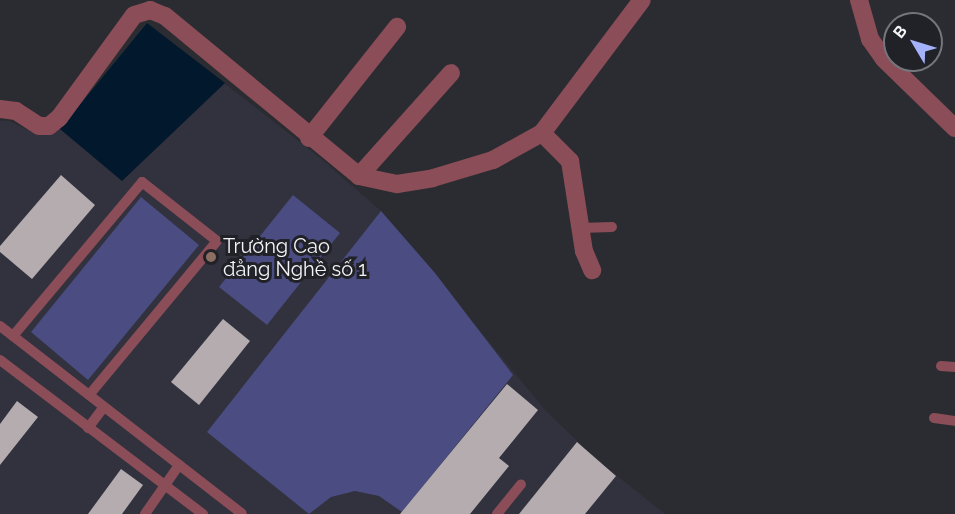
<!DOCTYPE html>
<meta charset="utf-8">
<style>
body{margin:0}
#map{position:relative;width:955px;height:514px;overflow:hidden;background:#2b2c31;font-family:Raleway,sans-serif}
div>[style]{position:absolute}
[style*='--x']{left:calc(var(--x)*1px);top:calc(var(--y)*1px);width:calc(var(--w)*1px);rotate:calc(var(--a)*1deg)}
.built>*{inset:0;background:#31323d}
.green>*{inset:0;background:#4a4c82}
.water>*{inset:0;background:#02182d}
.building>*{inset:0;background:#b4acaf}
.lane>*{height:10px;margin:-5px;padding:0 5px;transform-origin:5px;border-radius:5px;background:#8b4d57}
.street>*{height:18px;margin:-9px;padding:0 9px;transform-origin:9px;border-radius:9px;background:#8b4d57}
.dots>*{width:16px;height:16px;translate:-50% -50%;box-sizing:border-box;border:3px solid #212227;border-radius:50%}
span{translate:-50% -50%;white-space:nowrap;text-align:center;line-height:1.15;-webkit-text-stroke:6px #212227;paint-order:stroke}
.poi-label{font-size:20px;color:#f4f4f8}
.left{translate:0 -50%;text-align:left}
.north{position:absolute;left:883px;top:12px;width:60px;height:60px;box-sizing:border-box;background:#212227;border:2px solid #75767b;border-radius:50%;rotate:308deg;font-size:16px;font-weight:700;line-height:24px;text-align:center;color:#f4f4f8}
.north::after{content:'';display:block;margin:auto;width:21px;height:27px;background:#a4b2fc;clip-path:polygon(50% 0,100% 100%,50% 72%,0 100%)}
</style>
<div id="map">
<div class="built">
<div style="clip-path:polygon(147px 23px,319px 157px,381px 211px,546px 411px,596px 459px,665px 514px,0 514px,0 121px,9px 121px,38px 135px,60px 129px)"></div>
</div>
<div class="green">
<div style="clip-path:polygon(293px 195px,340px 233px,267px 325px,219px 287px)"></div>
<div style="clip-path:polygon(141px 197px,199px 245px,88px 380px,31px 332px)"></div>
<div style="clip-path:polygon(381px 211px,435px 273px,513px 375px,402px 512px,379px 496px,355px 491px,331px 497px,309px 514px,207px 432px)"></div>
</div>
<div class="water">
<div style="clip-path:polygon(147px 23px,225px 83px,122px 181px,60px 129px)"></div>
</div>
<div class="building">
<div style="clip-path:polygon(61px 175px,95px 205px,32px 279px,0 252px,0 246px)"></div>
<div style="clip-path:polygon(223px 319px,250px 341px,199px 405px,171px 382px)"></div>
<div style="clip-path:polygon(507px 384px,538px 410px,499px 458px,509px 466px,470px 514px,400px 514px)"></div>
<div style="clip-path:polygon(17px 401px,38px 417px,0 465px,0 424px)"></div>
<div style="clip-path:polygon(577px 442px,616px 476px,585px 514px,519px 514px)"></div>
<div style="clip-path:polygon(121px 469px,143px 485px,122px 514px,88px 514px)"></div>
</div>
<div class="lane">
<div style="--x:580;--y:228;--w:32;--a:-2"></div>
<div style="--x:0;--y:326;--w:306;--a:37.8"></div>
<div style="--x:13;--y:336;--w:201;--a:-50"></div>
<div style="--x:142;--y:182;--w:95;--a:38.2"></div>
<div style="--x:217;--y:241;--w:200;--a:129.7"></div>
<div style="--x:0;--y:360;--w:255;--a:37.2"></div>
<div style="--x:941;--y:366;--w:14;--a:4"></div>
<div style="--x:934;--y:418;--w:21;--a:8"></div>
<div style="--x:88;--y:428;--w:26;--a:-53"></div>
<div style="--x:145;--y:514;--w:60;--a:-55.2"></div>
<div style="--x:497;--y:514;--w:38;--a:-51"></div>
</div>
<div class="street">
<div style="--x:859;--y:0;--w:41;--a:74.2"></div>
<div style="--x:870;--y:39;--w:24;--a:55"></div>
<div style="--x:884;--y:59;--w:99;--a:44.2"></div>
<div style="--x:0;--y:109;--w:16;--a:7"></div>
<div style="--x:16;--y:111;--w:27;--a:33"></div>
<div style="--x:39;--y:126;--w:10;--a:0"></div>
<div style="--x:49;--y:126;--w:13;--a:-39"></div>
<div style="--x:59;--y:118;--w:127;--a:-53.9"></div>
<div style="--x:134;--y:15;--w:17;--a:-17"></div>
<div style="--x:150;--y:10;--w:16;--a:22"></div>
<div style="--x:165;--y:16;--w:251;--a:39.5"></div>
<div style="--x:359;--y:176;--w:39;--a:12"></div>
<div style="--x:397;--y:184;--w:36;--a:-9"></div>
<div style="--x:433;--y:178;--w:63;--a:-16.7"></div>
<div style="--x:493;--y:160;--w:56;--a:-28.9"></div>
<div style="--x:542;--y:133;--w:166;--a:-53.1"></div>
<div style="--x:542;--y:133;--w:40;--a:45"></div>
<div style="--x:570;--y:161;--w:91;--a:81.2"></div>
<div style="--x:584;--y:251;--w:21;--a:67"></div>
<div style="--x:309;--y:138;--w:142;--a:-51.6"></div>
<div style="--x:359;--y:176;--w:138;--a:-48.2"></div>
</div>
<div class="dots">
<div style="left:211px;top:257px;background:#8d6e63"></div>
</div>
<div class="poi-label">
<span class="left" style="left:223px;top:258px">Trường Cao<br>đẳng Nghề số 1</span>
</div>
<div class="north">B</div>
</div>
